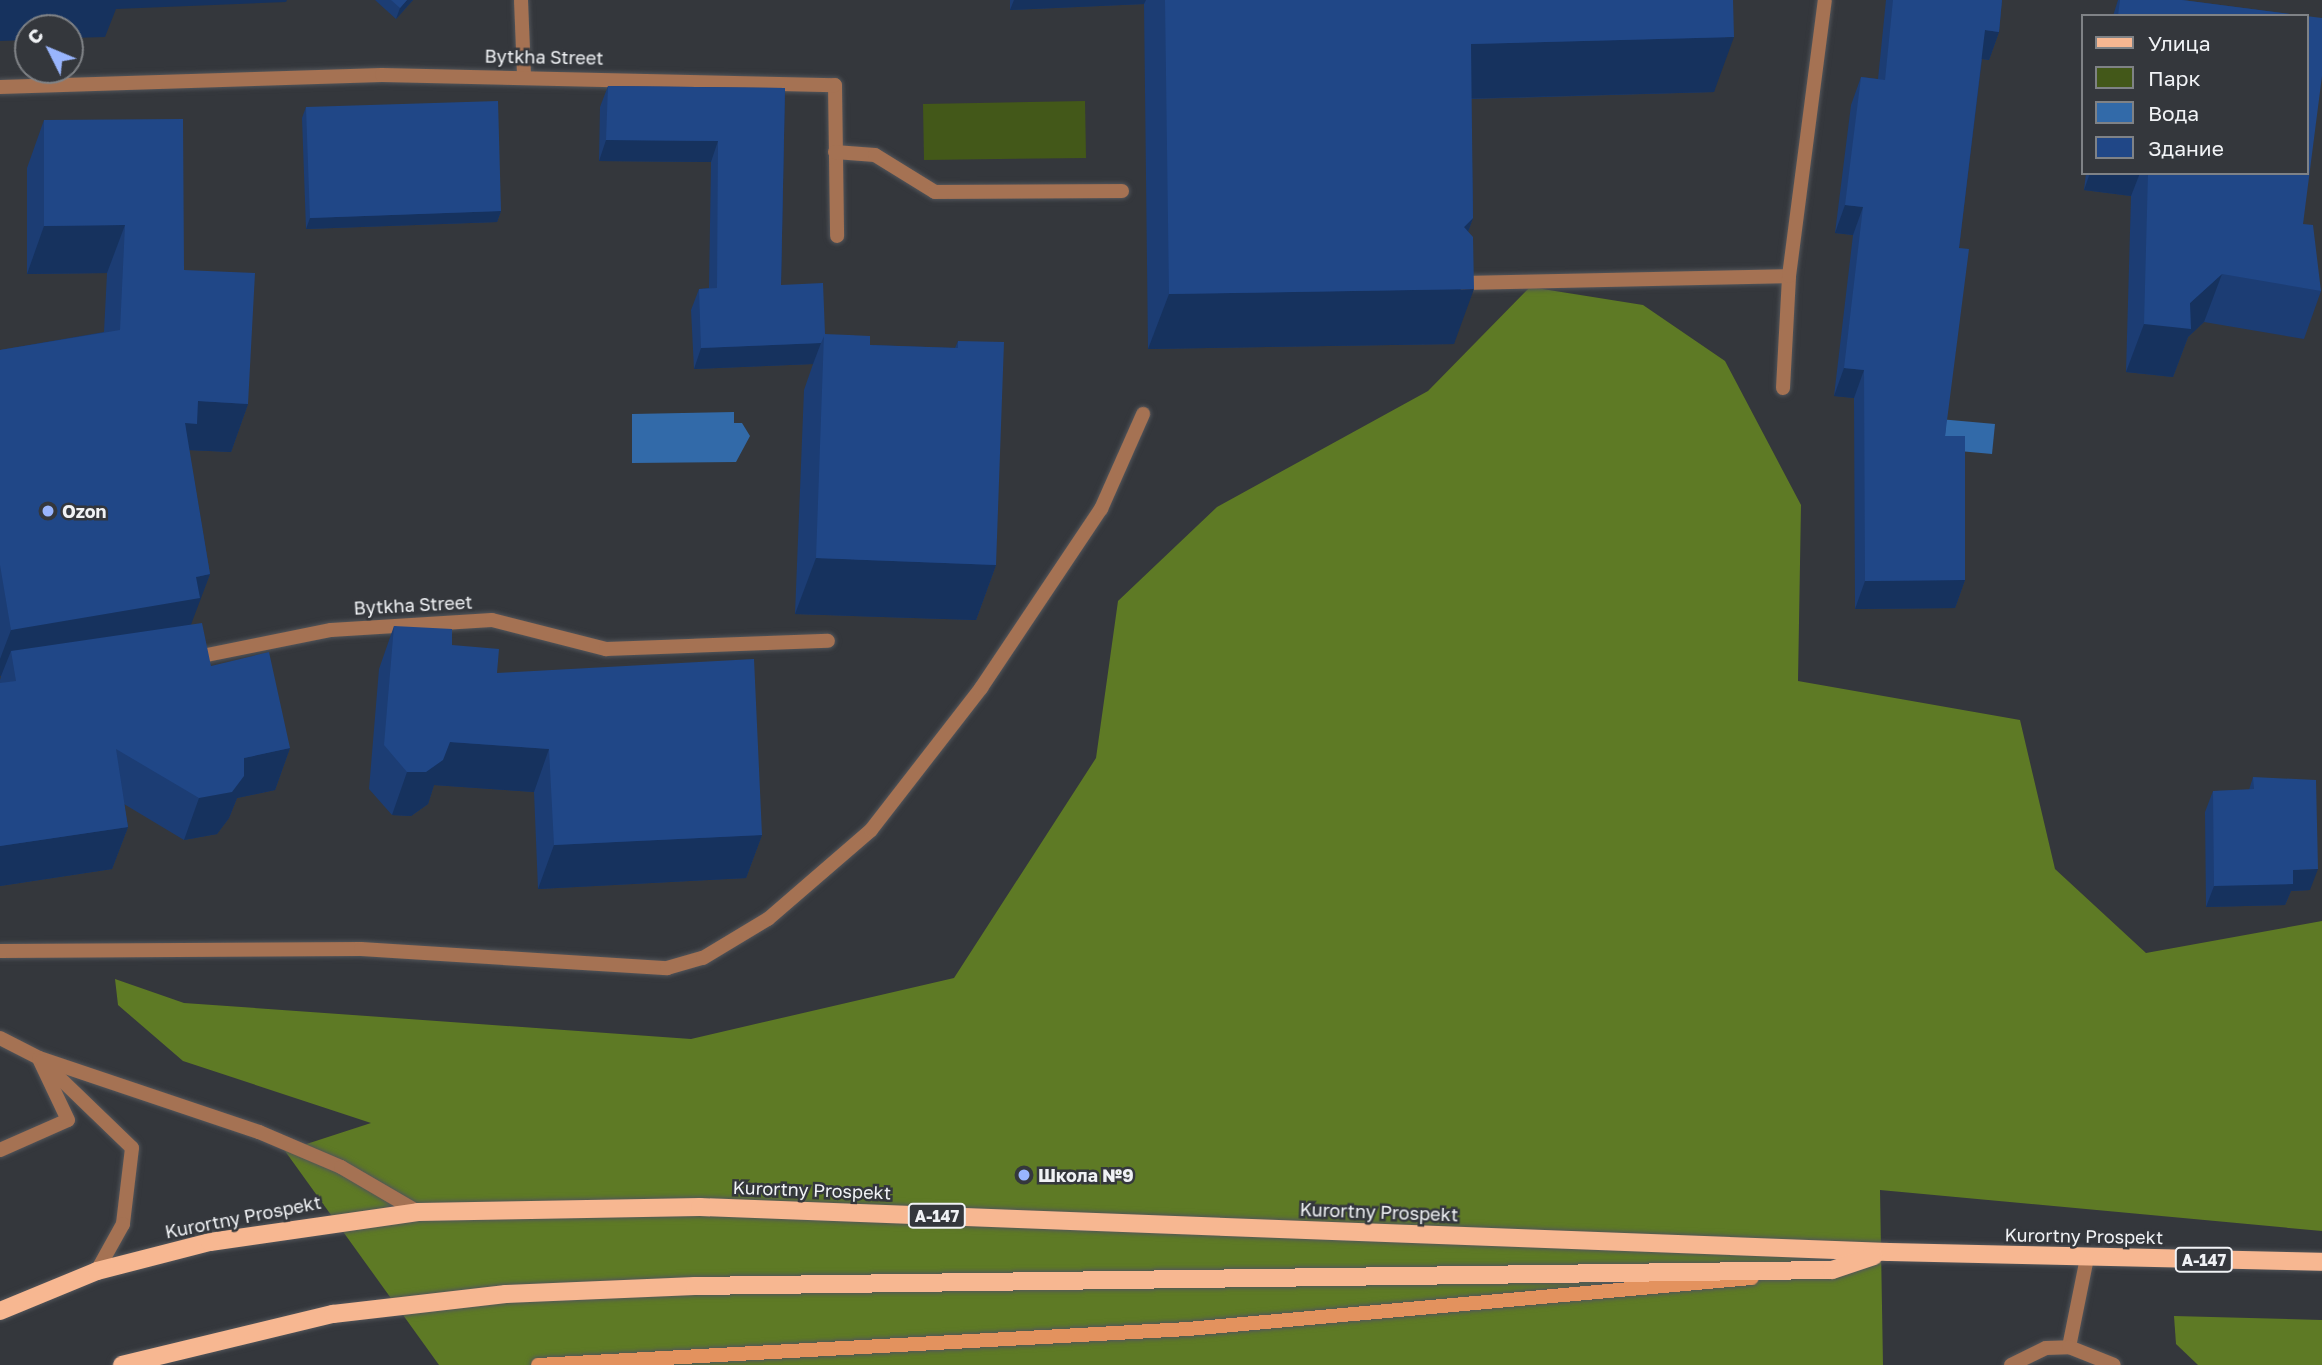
<!DOCTYPE html>
<meta charset="utf-8">
<style>
body{margin:0}
#map{position:relative;width:2322px;height:1365px;overflow:hidden;background:#34373c;font-family:"Golos Text",sans-serif}
div>[style]{position:absolute}
[style*='--x']{left:calc(var(--x)*1px);top:calc(var(--y)*1px);width:calc(var(--w)*1px);rotate:calc(var(--a)*1deg)}
.green>*{inset:0;background:#435819}
.forest>*{inset:0;background:#5e7a25}
.water>*{inset:0;background:#326aa9}
.roads{filter:drop-shadow(0 0 2px #52555a) drop-shadow(0 0 2px #52555a)}
.lane>*{height:14px;margin:-7px;padding:0 7px;transform-origin:7px;border-radius:7px;background:#a57253}
.street>*{height:14px;margin:-7px;padding:0 7px;transform-origin:7px;border-radius:7px;background:#a57253}
.secondary>*{height:14px;margin:-7px;padding:0 7px;transform-origin:7px;border-radius:7px;background:#e3925e}
.primary>*{height:18px;margin:-9px;padding:0 9px;transform-origin:9px;border-radius:9px;background:#f7b791}
.wall>*{inset:0;background:#1c3d74}
.shaded-wall>*{inset:0;background:#16325e}
.building>*{inset:0;background:#204787}
.dots>*{width:19px;height:19px;translate:-50% -50%;box-sizing:border-box;border:4px solid #34373c;border-radius:50%}
span{translate:-50% -50%;white-space:nowrap;text-align:center;line-height:1.15;-webkit-text-stroke:5px #34373c;paint-order:stroke}
.shield-label span{padding:2px 5px;background:#34373c;border:2px solid;border-radius:5px;-webkit-text-stroke-width:0}
.shield-label{font-size:16px;color:#f0f2f5;font-weight:700}
.street-label{font-size:18px;color:#f0f2f5}
.poi-label{font-size:18px;color:#f0f2f5;font-weight:700}
.left{translate:0 -50%;text-align:left}
.legend{position:absolute;left:2081px;top:14px;width:228px;height:161px;box-sizing:border-box;background:#34373c;border:2px solid #7f8286;margin:0;padding:9px 12px;list-style:none;font-size:21px;color:#f0f2f5}
.legend li{display:flex;align-items:center;gap:14px;height:35px}
.legend b{width:35px;border:2px solid #7f8286}
.north{position:absolute;left:14px;top:14px;width:70px;height:70px;box-sizing:border-box;background:#34373c;border:2px solid #7f8286;border-radius:50%;rotate:313deg;font-size:19px;font-weight:700;line-height:28px;text-align:center;color:#f0f2f5}
.north::after{content:'';display:block;margin:auto;width:24px;height:32px;background:#99b5fd;clip-path:polygon(50% 0,100% 100%,50% 72%,0 100%)}
</style>
<div id="map">
<div class="green">
<div style="clip-path:polygon(1085px 101px,1086px 158px,924px 160px,923px 104px)"></div>
</div>
<div class="forest">
<div style="clip-path:polygon(1530px 287px,1643px 305px,1725px 361px,1801px 505px,1798px 681px,2020px 720px,2055px 869px,2146px 953px,2322px 921px,2322px 1231px,1880px 1190px,1883px 1365px,439px 1365px,285px 1151px,371px 1123px,183px 1061px,118px 1005px,115px 979px,184px 1003px,691px 1039px,954px 978px,1096px 758px,1118px 601px,1217px 507px,1428px 391px)"></div>
<div style="clip-path:polygon(2174px 1316px,2322px 1320px,2322px 1365px,2198px 1365px,2176px 1344px)"></div>
</div>
<div class="water">
<div style="clip-path:polygon(734px 412px,734px 423px,742px 423px,750px 436px,736px 462px,632px 463px,632px 414px)"></div>
<div style="clip-path:polygon(1928px 418px,1995px 424px,1992px 454px,1926px 448px)"></div>
</div>
<div class="roads">
<div class="lane">
<div style="--x:521;--y:0;--w:75;--a:87.7"></div>
<div style="--x:835;--y:85;--w:151;--a:89.2"></div>
<div style="--x:835;--y:152;--w:40;--a:4.3"></div>
<div style="--x:875;--y:155;--w:70;--a:31.7"></div>
<div style="--x:935;--y:192;--w:187;--a:-0.3"></div>
<div style="--x:1458;--y:283;--w:331;--a:-1.2"></div>
<div style="--x:1783;--y:388;--w:112;--a:-86.9"></div>
<div style="--x:1789;--y:276;--w:278;--a:-82.6"></div>
<div style="--x:192;--y:658;--w:142;--a:-11.4"></div>
<div style="--x:331;--y:630;--w:161;--a:-3.6"></div>
<div style="--x:492;--y:620;--w:118;--a:14.3"></div>
<div style="--x:606;--y:649;--w:222;--a:-2.1"></div>
<div style="--x:0;--y:951;--w:361;--a:-0.3"></div>
<div style="--x:361;--y:949;--w:307;--a:3.6"></div>
<div style="--x:667;--y:968;--w:37;--a:-16"></div>
<div style="--x:703;--y:958;--w:76;--a:-31"></div>
<div style="--x:768;--y:919;--w:136;--a:-40.8"></div>
<div style="--x:871;--y:830;--w:180;--a:-52.2"></div>
<div style="--x:981;--y:688;--w:216;--a:-56.2"></div>
<div style="--x:1101;--y:509;--w:104;--a:-66.1"></div>
<div style="--x:0;--y:1150;--w:74;--a:-23.8"></div>
<div style="--x:68;--y:1120;--w:68;--a:-115.4"></div>
</div>
<div class="street">
<div style="--x:0;--y:87;--w:382;--a:-1.8"></div>
<div style="--x:382;--y:75;--w:453;--a:1.3"></div>
<div style="--x:0;--y:1038;--w:44;--a:27.1"></div>
<div style="--x:39;--y:1058;--w:232;--a:18.6"></div>
<div style="--x:259;--y:1132;--w:89;--a:23.1"></div>
<div style="--x:341;--y:1167;--w:89;--a:30.3"></div>
<div style="--x:42;--y:1061;--w:125;--a:44"></div>
<div style="--x:132;--y:1148;--w:77;--a:96.8"></div>
<div style="--x:123;--y:1224;--w:54;--a:119"></div>
<div style="--x:2069;--y:1347;--w:91;--a:-78.6"></div>
<div style="--x:2011;--y:1365;--w:39;--a:-26"></div>
<div style="--x:2046;--y:1348;--w:23;--a:-2"></div>
<div style="--x:2069;--y:1347;--w:48;--a:21.8"></div>
</div>
<div class="secondary">
<div style="--x:538;--y:1365;--w:651;--a:-3.17"></div>
<div style="--x:1188;--y:1329;--w:566;--a:-5.17"></div>
</div>
<div class="primary">
<div style="--x:0;--y:1311;--w:105;--a:-22.4"></div>
<div style="--x:97;--y:1271;--w:117;--a:-14.4"></div>
<div style="--x:210;--y:1242;--w:210;--a:-8.2"></div>
<div style="--x:418;--y:1212;--w:282;--a:-1"></div>
<div style="--x:700;--y:1207;--w:1189;--a:2.17"></div>
<div style="--x:1888;--y:1252;--w:434;--a:1.3"></div>
<div style="--x:122;--y:1365;--w:217;--a:-13.6"></div>
<div style="--x:333;--y:1314;--w:174;--a:-6.6"></div>
<div style="--x:506;--y:1294;--w:189;--a:-2.4"></div>
<div style="--x:695;--y:1286;--w:1137;--a:-0.81"></div>
<div style="--x:1832;--y:1270;--w:44;--a:-18.4"></div>
</div>
</div>
<div class="wall">
<div style="clip-path:polygon(375px 0,413px 0,396px 19px)"></div>
<div style="clip-path:polygon(1010px 0,1733px 0,1714px 92px,1471px 99px,1473px 218px,1468px 232px,1454px 344px,1148px 349px,1144px 4px,1010px 10px)"></div>
<div style="clip-path:polygon(1886px 0,2002px 0,1999px 32px,1989px 60px,1982px 59px,1959px 248px,1945px 436px,1965px 580px,1955px 608px,1855px 609px,1854px 398px,1834px 396px,1853px 235px,1835px 233px,1851px 105px,1861px 77px,1878px 79px)"></div>
<div style="clip-path:polygon(2118px 0,2182px 0,2306px 16px,2113px 16px)"></div>
<div style="clip-path:polygon(608px 86px,785px 88px,781px 285px,825px 334px,870px 345px,955px 348px,958px 341px,996px 565px,976px 620px,795px 614px,804px 390px,813px 364px,694px 369px,691px 310px,699px 289px,709px 288px,711px 162px,599px 161px,600px 107px)"></div>
<div style="clip-path:polygon(306px 107px,501px 211px,497px 222px,306px 229px,302px 118px)"></div>
<div style="clip-path:polygon(44px 120px,184px 270px,248px 404px,231px 452px,189px 450px,210px 574px,190px 625px,211px 666px,290px 748px,275px 790px,237px 798px,229px 818px,217px 834px,184px 840px,124px 804px,128px 827px,112px 869px,0 886px,0 680px,1px 676px,0 676px,0 350px,104px 332px,107px 273px,27px 274px,27px 168px)"></div>
<div style="clip-path:polygon(2086px 173px,2306px 173px,2303px 224px,2321px 291px,2304px 339px,2204px 322px,2188px 337px,2173px 377px,2126px 372px,2131px 196px,2084px 190px)"></div>
<div style="clip-path:polygon(394px 626px,452px 645px,762px 835px,746px 878px,538px 889px,534px 792px,434px 785px,428px 804px,411px 816px,392px 815px,369px 789px,379px 669px)"></div>
<div style="clip-path:polygon(2253px 777px,2310px 890px,2291px 891px,2285px 905px,2206px 907px,2205px 812px,2213px 791px,2249px 790px)"></div>
</div>
<div class="shaded-wall">
<div style="clip-path:polygon(0 0,287px 0,286px 2px,116px 9px,105px 37px,70px 38px,70px 28px,28px 28px,28px 40px,0 41px)"></div>
<div style="clip-path:polygon(407px 0,413px 0,396px 19px,400px 8px)"></div>
<div style="clip-path:polygon(1014px 0,1146px 0,1144px 4px,1010px 10px)"></div>
<div style="clip-path:polygon(1985px 30px,1999px 32px,1989px 60px,1975px 58px)"></div>
<div style="clip-path:polygon(1734px 37px,1714px 92px,1451px 99px,1471px 44px)"></div>
<div style="clip-path:polygon(606px 140px,718px 141px,711px 162px,599px 161px)"></div>
<div style="clip-path:polygon(2090px 173px,2140px 173px,2131px 196px,2084px 190px)"></div>
<div style="clip-path:polygon(1845px 205px,1863px 207px,1853px 235px,1835px 233px)"></div>
<div style="clip-path:polygon(501px 211px,497px 222px,306px 229px,310px 218px)"></div>
<div style="clip-path:polygon(1473px 218px,1453px 273px,1464px 227px)"></div>
<div style="clip-path:polygon(125px 225px,107px 273px,27px 274px,44px 226px)"></div>
<div style="clip-path:polygon(2222px 274px,2204px 322px,2188px 337px,2173px 377px,2126px 372px,2144px 324px,2190px 303px)"></div>
<div style="clip-path:polygon(1474px 289px,1454px 344px,1148px 349px,1169px 294px)"></div>
<div style="clip-path:polygon(821px 343px,813px 364px,694px 369px,701px 348px)"></div>
<div style="clip-path:polygon(1844px 368px,1864px 370px,1854px 398px,1834px 396px)"></div>
<div style="clip-path:polygon(198px 401px,248px 404px,231px 452px,188px 450px,185px 423px)"></div>
<div style="clip-path:polygon(816px 558px,996px 565px,976px 620px,795px 614px)"></div>
<div style="clip-path:polygon(210px 574px,183px 646px,11px 651px,1px 676px,0 676px,0 659px,11px 630px,196px 577px)"></div>
<div style="clip-path:polygon(1965px 580px,1955px 608px,1855px 609px,1865px 581px)"></div>
<div style="clip-path:polygon(450px 742px,549px 749px,534px 792px,434px 785px,428px 804px,411px 816px,392px 815px,407px 772px)"></div>
<div style="clip-path:polygon(290px 748px,275px 790px,237px 798px,229px 818px,217px 834px,184px 840px,199px 798px,244px 758px)"></div>
<div style="clip-path:polygon(128px 827px,112px 869px,0 886px,0 846px)"></div>
<div style="clip-path:polygon(762px 835px,746px 878px,538px 889px,554px 845px)"></div>
<div style="clip-path:polygon(2318px 869px,2310px 890px,2291px 891px,2285px 905px,2206px 907px,2214px 886px,2293px 870px)"></div>
</div>
<div class="building">
<div style="clip-path:polygon(391px 0,407px 0,400px 8px)"></div>
<div style="clip-path:polygon(1165px 0,1733px 0,1734px 37px,1471px 44px,1473px 218px,1464px 227px,1473px 237px,1474px 289px,1169px 294px)"></div>
<div style="clip-path:polygon(1893px 0,2002px 0,1999px 32px,1985px 30px,1959px 248px,1969px 249px,1945px 436px,1965px 436px,1965px 580px,1865px 581px,1864px 370px,1844px 368px,1863px 207px,1845px 205px,1861px 77px,1885px 80px)"></div>
<div style="clip-path:polygon(2120px 0,2182px 0,2306px 16px,2118px 16px)"></div>
<div style="clip-path:polygon(2306px 16px,2322px 18px,2322px 76px,2303px 224px,2313px 225px,2321px 291px,2222px 274px,2190px 303px,2191px 329px,2144px 324px,2148px 173px,2306px 173px)"></div>
<div style="clip-path:polygon(608px 86px,785px 88px,781px 285px,823px 283px,825px 334px,821px 343px,701px 348px,699px 289px,717px 288px,718px 141px,606px 140px)"></div>
<div style="clip-path:polygon(498px 101px,501px 211px,310px 218px,306px 107px)"></div>
<div style="clip-path:polygon(183px 119px,184px 270px,255px 273px,248px 404px,198px 401px,197px 424px,185px 423px,210px 574px,196px 577px,200px 598px,11px 630px,0 565px,0 350px,120px 330px,125px 225px,44px 226px,44px 120px)"></div>
<div style="clip-path:polygon(824px 334px,870px 336px,870px 345px,958px 348px,958px 341px,1004px 342px,996px 565px,816px 558px)"></div>
<div style="clip-path:polygon(202px 623px,211px 666px,269px 652px,290px 748px,244px 758px,244px 776px,232px 792px,199px 798px,116px 749px,128px 827px,0 846px,0 683px,16px 681px,11px 651px)"></div>
<div style="clip-path:polygon(394px 626px,452px 629px,452px 645px,499px 649px,497px 673px,754px 659px,762px 835px,554px 845px,549px 749px,450px 742px,443px 760px,426px 772px,407px 772px,384px 745px)"></div>
<div style="clip-path:polygon(2253px 777px,2316px 780px,2318px 869px,2293px 870px,2293px 884px,2214px 886px,2213px 791px,2254px 789px)"></div>
</div>
<div class="dots">
<div style="left:48px;top:511px;background:#99b5fd"></div>
<div style="left:1024px;top:1175px;background:#99b5fd"></div>
</div>
<div class="shield-label">
<span style="left:937px;top:1216px">А-147</span>
<span style="left:2204px;top:1260px">А-147</span>
</div>
<div class="street-label">
<span style="left:544px;top:57px;rotate:1deg">Bytkha Street</span>
<span style="left:413px;top:605px;rotate:-3deg">Bytkha Street</span>
<span style="left:812px;top:1190px;rotate:2deg">Kurortny Prospekt</span>
<span style="left:1379px;top:1212px;rotate:2deg">Kurortny Prospekt</span>
<span style="left:243px;top:1217px;rotate:-11deg">Kurortny Prospekt</span>
<span style="left:2084px;top:1236px;rotate:1deg">Kurortny Prospekt</span>
</div>
<div class="poi-label">
<span class="left" style="left:62px;top:511px">Ozon</span>
<span class="left" style="left:1038px;top:1175px">Школа №9</span>
</div>
<ul class="legend">
<li><b style="height:9px;background:#f7b791"></b>Улица</li>
<li><b style="height:19px;background:#435819"></b>Парк</li>
<li><b style="height:19px;background:#326aa9"></b>Вода</li>
<li><b style="height:19px;background:#204787"></b>Здание</li>
</ul>
<div class="north">С</div>
</div>
